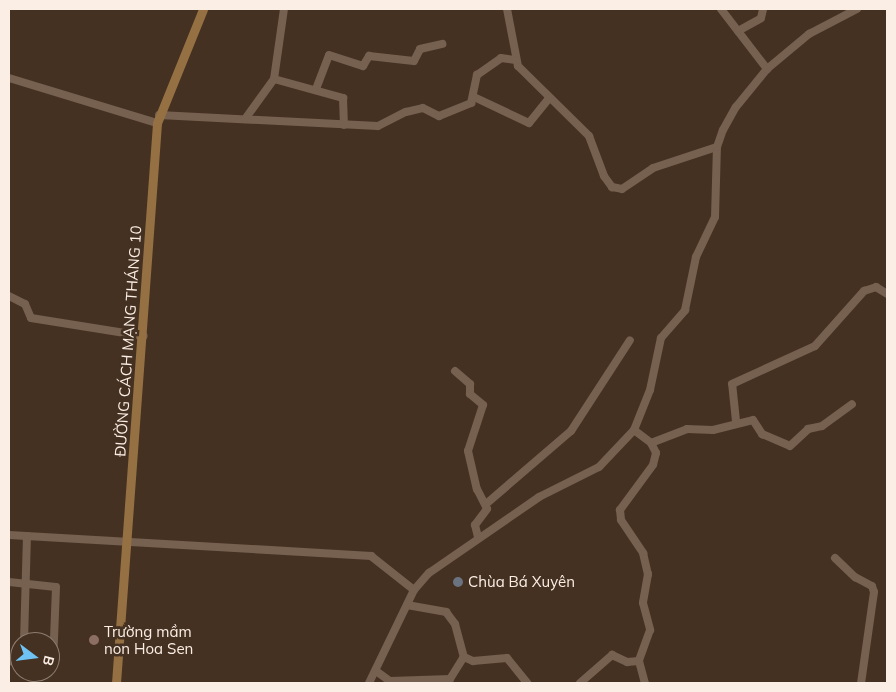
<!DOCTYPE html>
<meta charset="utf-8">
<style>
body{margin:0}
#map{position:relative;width:896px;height:692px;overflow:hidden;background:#443122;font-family:Mulish,sans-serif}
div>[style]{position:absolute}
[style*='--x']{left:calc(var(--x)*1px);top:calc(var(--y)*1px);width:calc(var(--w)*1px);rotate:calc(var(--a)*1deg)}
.minor>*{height:8px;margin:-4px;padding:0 4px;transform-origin:4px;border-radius:4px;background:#766050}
.major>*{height:9px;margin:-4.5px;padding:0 4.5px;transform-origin:4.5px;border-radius:4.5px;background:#957043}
.dots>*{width:14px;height:14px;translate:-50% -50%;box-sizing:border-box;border:2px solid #443122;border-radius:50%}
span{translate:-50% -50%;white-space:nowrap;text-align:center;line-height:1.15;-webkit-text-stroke:5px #443122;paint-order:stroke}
.street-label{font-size:15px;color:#fbeee5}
.poi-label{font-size:15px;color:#fbeee5}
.left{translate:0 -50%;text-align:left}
.frame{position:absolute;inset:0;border:10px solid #fbeee5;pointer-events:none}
.north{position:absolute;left:10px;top:632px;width:50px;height:50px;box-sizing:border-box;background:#443122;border:1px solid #8d7d70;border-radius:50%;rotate:105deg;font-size:14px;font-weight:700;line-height:20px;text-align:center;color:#fbeee5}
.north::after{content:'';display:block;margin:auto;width:18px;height:22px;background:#6fc2f4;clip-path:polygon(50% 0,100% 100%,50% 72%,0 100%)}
</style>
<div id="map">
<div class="minor">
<div style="--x:507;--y:9;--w:58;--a:79.1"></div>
<div style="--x:518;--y:66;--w:100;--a:44.6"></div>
<div style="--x:589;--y:136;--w:43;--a:69.4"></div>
<div style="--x:604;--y:176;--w:14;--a:54"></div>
<div style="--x:612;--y:187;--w:10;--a:11"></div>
<div style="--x:622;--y:189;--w:37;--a:-34"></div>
<div style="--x:653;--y:168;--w:67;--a:-18.2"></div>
<div style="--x:721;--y:9;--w:76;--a:52.5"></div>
<div style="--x:738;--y:31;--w:26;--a:-29"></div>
<div style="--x:761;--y:18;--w:9;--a:-77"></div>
<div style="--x:9;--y:78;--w:155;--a:16.9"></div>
<div style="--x:274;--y:79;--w:72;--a:15.4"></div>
<div style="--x:343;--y:98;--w:27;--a:88"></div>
<div style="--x:316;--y:89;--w:36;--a:-69"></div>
<div style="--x:329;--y:55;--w:36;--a:18"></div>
<div style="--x:363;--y:66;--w:12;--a:-59"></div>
<div style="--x:369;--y:56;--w:45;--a:6.3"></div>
<div style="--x:414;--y:61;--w:13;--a:-63"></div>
<div style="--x:420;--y:49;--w:23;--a:-13"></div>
<div style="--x:474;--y:97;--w:61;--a:25.3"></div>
<div style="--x:529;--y:123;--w:32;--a:-51"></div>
<div style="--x:159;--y:115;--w:219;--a:2.9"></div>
<div style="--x:378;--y:126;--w:31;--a:-27"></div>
<div style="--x:406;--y:112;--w:17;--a:-13"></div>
<div style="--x:423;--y:108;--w:18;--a:27"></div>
<div style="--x:439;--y:116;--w:35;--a:-22"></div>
<div style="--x:471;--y:103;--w:29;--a:-78"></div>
<div style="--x:477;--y:75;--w:29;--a:-35"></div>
<div style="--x:501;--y:58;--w:15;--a:8"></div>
<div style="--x:245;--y:119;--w:49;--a:-54.1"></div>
<div style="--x:274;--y:79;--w:71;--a:-81.9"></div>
<div style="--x:9;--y:296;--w:18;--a:27"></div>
<div style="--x:25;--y:304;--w:15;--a:67"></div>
<div style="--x:31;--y:318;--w:114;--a:9.1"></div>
<div style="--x:455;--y:371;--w:20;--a:41"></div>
<div style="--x:470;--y:384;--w:10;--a:90"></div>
<div style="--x:470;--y:394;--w:17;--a:40"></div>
<div style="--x:483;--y:405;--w:48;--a:108.1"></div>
<div style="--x:468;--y:451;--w:39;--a:77"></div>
<div style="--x:477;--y:489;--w:22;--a:63"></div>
<div style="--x:487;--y:509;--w:20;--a:127"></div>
<div style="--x:475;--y:525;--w:12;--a:76"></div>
<div style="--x:736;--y:421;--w:37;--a:-96"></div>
<div style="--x:732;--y:384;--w:91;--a:-24.6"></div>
<div style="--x:815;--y:346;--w:74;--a:-48.3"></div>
<div style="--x:864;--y:291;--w:13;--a:-18"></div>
<div style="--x:876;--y:287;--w:13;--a:32"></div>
<div style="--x:634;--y:430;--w:21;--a:37"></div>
<div style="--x:651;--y:443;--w:11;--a:63"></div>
<div style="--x:656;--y:453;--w:12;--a:104"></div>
<div style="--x:653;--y:465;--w:56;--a:126.3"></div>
<div style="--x:620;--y:510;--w:10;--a:84"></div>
<div style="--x:621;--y:520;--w:40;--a:56"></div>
<div style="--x:643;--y:553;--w:22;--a:77"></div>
<div style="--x:648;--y:574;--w:29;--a:100"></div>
<div style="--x:643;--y:603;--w:28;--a:75"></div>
<div style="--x:650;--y:630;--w:33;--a:110"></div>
<div style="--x:639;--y:661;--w:23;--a:75"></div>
<div style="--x:651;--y:443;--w:39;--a:-21"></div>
<div style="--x:687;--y:429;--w:26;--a:2"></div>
<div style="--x:713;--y:430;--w:41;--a:-14"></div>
<div style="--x:753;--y:420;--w:17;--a:57"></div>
<div style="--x:762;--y:434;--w:30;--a:23"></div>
<div style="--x:790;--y:446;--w:25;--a:-43"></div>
<div style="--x:808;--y:429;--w:14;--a:-12"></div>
<div style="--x:822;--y:426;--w:37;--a:-36"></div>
<div style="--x:486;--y:504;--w:112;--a:-40.7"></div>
<div style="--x:571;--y:431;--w:108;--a:-57"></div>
<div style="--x:9;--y:535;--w:363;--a:3.3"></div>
<div style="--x:371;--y:556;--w:55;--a:38.3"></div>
<div style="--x:835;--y:558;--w:28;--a:44"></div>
<div style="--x:855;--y:577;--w:19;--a:28"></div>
<div style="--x:872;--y:586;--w:6;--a:72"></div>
<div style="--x:874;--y:592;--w:92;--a:98.1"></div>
<div style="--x:9;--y:582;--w:47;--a:6.1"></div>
<div style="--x:56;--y:587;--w:79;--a:92.2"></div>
<div style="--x:407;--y:605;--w:40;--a:10"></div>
<div style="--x:446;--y:612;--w:15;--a:53"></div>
<div style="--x:455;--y:624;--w:34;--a:75"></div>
<div style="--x:464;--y:657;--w:10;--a:24"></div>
<div style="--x:473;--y:661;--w:34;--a:-5"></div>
<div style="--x:507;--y:658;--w:32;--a:51"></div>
<div style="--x:24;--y:642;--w:106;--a:-88.4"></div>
<div style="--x:9;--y:661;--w:11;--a:10"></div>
<div style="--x:376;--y:671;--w:17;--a:36"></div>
<div style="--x:390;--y:681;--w:60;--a:-1.9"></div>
<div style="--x:450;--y:679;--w:26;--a:-58"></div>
<div style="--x:369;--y:683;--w:103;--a:-64.2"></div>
<div style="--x:414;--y:590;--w:23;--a:-49"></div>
<div style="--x:429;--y:573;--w:134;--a:-34.6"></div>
<div style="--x:539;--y:497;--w:67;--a:-26.6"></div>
<div style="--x:599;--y:467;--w:51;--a:-46.6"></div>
<div style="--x:634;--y:430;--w:43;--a:-68.2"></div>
<div style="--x:650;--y:390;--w:53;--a:-78.1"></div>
<div style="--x:661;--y:338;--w:37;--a:-49"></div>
<div style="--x:685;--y:310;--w:54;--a:-78.3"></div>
<div style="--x:696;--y:257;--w:44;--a:-64.6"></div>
<div style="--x:715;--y:217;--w:70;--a:-88.4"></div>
<div style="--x:717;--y:147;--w:18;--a:-71"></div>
<div style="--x:723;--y:130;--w:26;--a:-61"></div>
<div style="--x:736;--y:107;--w:49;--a:-50.8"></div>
<div style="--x:767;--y:69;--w:55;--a:-39.8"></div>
<div style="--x:809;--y:34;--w:54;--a:-27.5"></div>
<div style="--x:580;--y:683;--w:43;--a:-41.2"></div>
<div style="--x:612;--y:655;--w:17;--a:25"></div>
<div style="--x:627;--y:662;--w:12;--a:-5"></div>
</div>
<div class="major">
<div style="--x:116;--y:683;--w:561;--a:-85.81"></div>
<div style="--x:157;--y:123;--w:123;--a:-68"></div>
</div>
<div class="dots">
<div style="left:458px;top:582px;background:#6b7280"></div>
<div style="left:94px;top:640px;background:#8d6e63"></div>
</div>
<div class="street-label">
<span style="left:128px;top:341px;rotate:-86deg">ĐƯỜNG CÁCH MẠNG THÁNG 10</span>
</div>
<div class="poi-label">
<span class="left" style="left:468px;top:582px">Chùa Bá Xuyên</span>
<span class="left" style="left:104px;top:640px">Trường mầm<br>non Hoa Sen</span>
</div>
<div class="frame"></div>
<div class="north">B</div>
</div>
